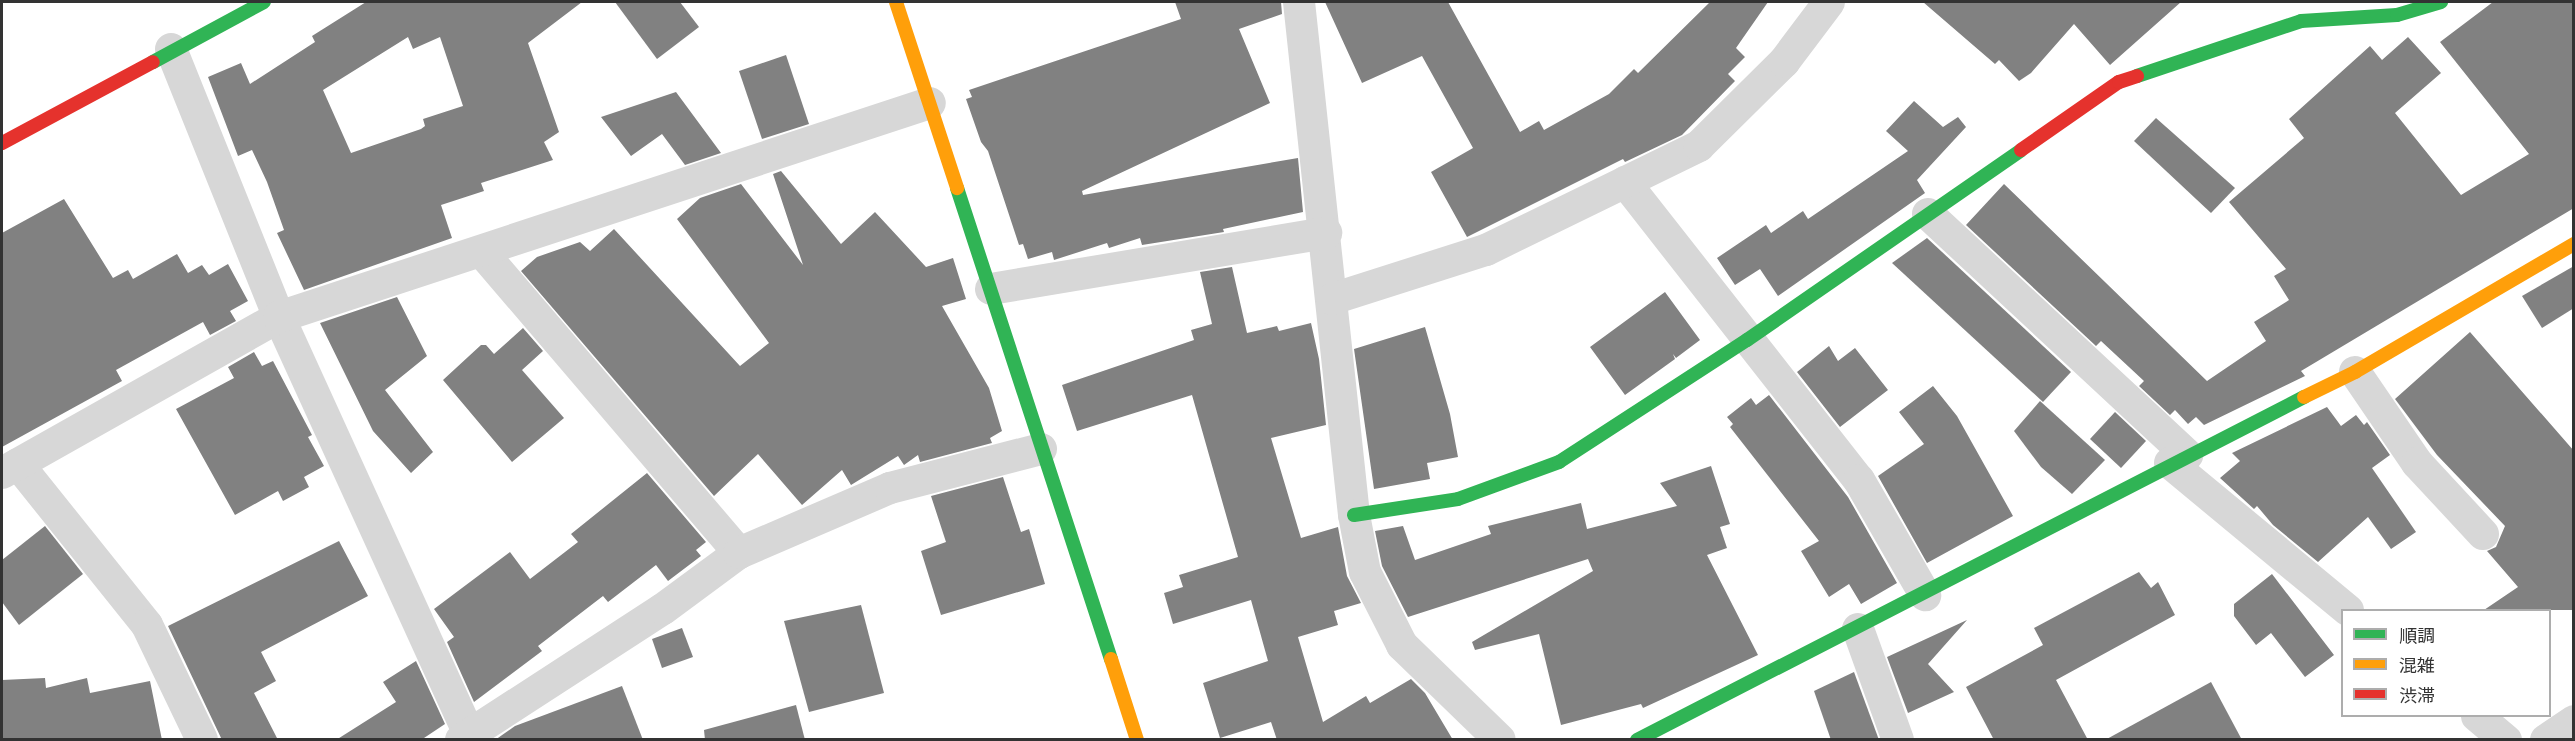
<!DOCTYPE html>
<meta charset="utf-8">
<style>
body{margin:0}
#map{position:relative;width:2575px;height:741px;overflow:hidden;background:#fff;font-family:"PT Sans Narrow","Noto Sans JP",sans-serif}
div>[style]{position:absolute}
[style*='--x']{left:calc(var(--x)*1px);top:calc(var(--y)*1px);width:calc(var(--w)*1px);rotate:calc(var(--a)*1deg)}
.building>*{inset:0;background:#818181}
.street>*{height:32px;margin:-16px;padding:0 16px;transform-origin:16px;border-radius:16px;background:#d7d7d7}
.fast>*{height:14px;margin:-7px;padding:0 7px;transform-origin:7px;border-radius:7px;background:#30b455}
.slow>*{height:14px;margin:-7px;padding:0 7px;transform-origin:7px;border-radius:7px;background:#ff9f0a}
.jam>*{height:14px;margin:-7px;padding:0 7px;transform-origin:7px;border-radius:7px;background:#e5322d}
span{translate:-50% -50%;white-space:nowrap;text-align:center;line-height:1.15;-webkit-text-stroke:6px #fff;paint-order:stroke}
.frame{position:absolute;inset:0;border:3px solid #333;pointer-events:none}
.legend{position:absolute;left:2341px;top:609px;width:210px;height:108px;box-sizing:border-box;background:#fff;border:2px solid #adadad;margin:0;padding:8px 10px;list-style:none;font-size:18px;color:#333}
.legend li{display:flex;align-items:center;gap:12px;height:30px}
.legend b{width:30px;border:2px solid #adadad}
</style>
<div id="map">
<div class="building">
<div style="clip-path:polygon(evenodd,366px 2px,582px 2px,528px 43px,559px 132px,544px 142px,553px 160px,481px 183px,484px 191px,441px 205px,452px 238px,304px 290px,277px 233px,284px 230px,267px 182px,252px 150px,238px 156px,208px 77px,241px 63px,250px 84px,315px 42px,312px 36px,366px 2px,408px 37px,413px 49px,440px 37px,463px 106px,423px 119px,425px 126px,421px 129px,351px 153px,323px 90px,408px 37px)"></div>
<div style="clip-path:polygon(615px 2px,680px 2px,699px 27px,657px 59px)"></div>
<div style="clip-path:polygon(1175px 2px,1281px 2px,1282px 14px,1239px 29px,1270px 103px,1082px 191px,1083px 195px,1298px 158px,1303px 212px,1223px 229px,1224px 232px,1142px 245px,1140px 238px,1109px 248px,1107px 243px,1054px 260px,1052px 252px,1028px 259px,1023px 244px,1019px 245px,988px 151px,981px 142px,966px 99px,972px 97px,969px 90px,1181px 19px)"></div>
<div style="clip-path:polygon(1325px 2px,1448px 2px,1520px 132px,1539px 121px,1544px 130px,1609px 94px,1634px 69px,1638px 73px,1710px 2px,1768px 2px,1736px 48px,1745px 57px,1728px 74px,1735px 81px,1682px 135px,1625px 162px,1623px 159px,1467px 237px,1431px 172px,1473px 148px,1422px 56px,1362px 83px)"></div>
<div style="clip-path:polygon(1923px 2px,2181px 2px,2110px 65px,2074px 24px,2031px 73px,2019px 81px,1999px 60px,1995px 64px)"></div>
<div style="clip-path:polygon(2493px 2px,2574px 2px,2574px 208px,2301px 371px,2305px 376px,2204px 425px,2196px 417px,2188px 424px,2175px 410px,2170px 415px,2139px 386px,2144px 381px,2101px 341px,2096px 346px,1966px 225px,2004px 184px,2207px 381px,2266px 341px,2254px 322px,2289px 300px,2274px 276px,2286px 269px,2229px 202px,2304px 138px,2289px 119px,2370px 46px,2382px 60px,2408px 37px,2441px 73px,2395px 113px,2461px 195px,2529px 154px,2440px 42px)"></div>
<div style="clip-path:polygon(786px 55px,809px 124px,762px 139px,739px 71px)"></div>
<div style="clip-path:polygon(676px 92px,721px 153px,685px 165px,662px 134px,631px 156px,601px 117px)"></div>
<div style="clip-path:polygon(1914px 101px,1943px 127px,1958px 117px,1966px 127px,1917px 180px,1925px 193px,1778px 296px,1760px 269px,1735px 285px,1717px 258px,1766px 225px,1771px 233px,1803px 211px,1808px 219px,1908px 151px,1886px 131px)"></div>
<div style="clip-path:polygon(2156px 118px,2235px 188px,2211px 213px,2134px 141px)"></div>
<div style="clip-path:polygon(781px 171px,841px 244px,875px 212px,926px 267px,953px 258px,966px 299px,942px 306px,989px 388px,1002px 431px,990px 438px,992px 443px,920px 462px,918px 455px,904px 465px,898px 456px,851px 485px,842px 470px,802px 505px,758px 454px,714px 496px,521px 271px,537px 257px,580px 242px,590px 251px,614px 229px,740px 366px,769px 343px,677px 219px,700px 198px,741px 184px,803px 265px,773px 174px)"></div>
<div style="clip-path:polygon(64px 199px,113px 278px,128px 270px,133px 279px,177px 254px,188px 273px,202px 265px,209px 275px,228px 264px,248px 301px,230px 311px,236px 321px,210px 335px,203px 322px,116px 370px,122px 381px,2px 447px,2px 233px)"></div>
<div style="clip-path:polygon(1927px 238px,2071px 372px,2043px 402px,1892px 263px)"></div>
<div style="clip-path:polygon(2574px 266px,2574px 308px,2542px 328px,2522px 296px)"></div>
<div style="clip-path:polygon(1232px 267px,1247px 333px,1277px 326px,1279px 331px,1311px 323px,1319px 359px,1326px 425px,1271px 438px,1301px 538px,1338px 527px,1347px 576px,1361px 603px,1334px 611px,1338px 625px,1298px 637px,1323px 722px,1366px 696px,1370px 703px,1411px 679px,1425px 693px,1453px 740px,1277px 740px,1271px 722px,1220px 738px,1203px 683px,1268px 661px,1251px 600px,1173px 624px,1164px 593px,1183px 587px,1179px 575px,1238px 557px,1192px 395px,1077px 431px,1062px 385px,1194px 340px,1191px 330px,1212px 324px,1200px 272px)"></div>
<div style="clip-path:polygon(1665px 292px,1700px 340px,1676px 358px,1673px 354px,1675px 359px,1625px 395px,1590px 347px)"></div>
<div style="clip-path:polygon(397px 297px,427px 356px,385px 390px,433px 452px,411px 473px,373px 431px,320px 323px)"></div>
<div style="clip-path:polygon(1425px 327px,1450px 414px,1458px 457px,1427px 463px,1430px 479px,1374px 489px,1354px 349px)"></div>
<div style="clip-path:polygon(523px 328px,543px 351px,522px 370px,564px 418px,512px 462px,443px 380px,481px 345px,486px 345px,494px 354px)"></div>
<div style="clip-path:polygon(2470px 332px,2574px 451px,2574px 610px,2484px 610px,2518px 587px,2487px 551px,2496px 547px,2505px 526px,2437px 455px,2395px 399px)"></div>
<div style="clip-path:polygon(1829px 346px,1838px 361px,1855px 348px,1888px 390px,1840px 427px,1797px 372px)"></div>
<div style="clip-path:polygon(254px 352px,262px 366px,273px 361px,312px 435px,308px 437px,324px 466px,304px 477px,309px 487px,283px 501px,278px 491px,235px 515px,176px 409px,234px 378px,228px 367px)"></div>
<div style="clip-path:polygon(1933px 386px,1957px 416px,2013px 516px,1927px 563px,1878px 476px,1924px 444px,1899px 412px)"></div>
<div style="clip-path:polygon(1769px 395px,1848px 497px,1897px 583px,1861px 604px,1849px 584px,1829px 597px,1801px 551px,1819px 541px,1730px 427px,1733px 424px,1727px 417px,1751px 398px,1756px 405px)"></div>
<div style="clip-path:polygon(2040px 401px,2105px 460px,2072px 494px,2041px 467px,2014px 431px)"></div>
<div style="clip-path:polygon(2327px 407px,2341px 426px,2356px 415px,2364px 425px,2367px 422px,2390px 455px,2372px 468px,2416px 532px,2391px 549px,2368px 517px,2318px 562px,2273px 525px,2257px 506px,2254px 509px,2220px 478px,2240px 461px,2232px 453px)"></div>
<div style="clip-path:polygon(2115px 412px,2146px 441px,2121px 468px,2090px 439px)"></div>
<div style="clip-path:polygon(1711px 466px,1730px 524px,1720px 527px,1727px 548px,1707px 555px,1758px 655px,1643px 708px,1641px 704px,1561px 725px,1539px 634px,1475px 650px,1472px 642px,1593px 571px,1588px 559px,1408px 617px,1382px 566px,1375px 531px,1403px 526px,1415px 560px,1491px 534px,1488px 526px,1581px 503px,1587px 529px,1677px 506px,1660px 483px)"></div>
<div style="clip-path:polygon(647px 473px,706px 542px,696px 550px,701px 556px,668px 581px,656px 565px,608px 602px,603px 596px,538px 646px,542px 651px,474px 702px,447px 642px,454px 637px,434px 609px,510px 552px,530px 579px,578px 542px,571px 534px)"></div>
<div style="clip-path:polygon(1003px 477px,1021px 532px,1029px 529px,1045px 584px,941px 615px,921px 551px,946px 542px,931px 496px)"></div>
<div style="clip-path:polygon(45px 526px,83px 574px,19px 625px,2px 602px,2px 560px)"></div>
<div style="clip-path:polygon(339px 541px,368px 596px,261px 652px,276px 681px,254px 693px,278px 740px,222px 740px,168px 626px)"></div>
<div style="clip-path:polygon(2139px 572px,2151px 588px,2158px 582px,2175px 615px,2056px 680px,2088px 740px,1994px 740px,1966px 687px,2043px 645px,2034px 628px)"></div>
<div style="clip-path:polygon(2272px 574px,2334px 655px,2305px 677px,2271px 633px,2256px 645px,2234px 616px,2234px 604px)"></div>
<div style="clip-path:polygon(861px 605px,884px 693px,809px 712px,784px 621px)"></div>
<div style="clip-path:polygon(1967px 620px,1928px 664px,1954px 692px,1908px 713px,1887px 657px)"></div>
<div style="clip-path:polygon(682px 628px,693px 657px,662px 668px,652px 639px)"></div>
<div style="clip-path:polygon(416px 661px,445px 724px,421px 740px,336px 740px,396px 702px,383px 682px)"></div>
<div style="clip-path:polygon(1854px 672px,1879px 740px,1831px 740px,1814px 691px)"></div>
<div style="clip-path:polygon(45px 678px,46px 688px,87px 678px,90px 693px,150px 681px,162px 740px,2px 740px,2px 680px)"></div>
<div style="clip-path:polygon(2211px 682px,2242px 740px,2105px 740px)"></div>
<div style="clip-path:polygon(622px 686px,643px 740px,495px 740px,515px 726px)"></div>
<div style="clip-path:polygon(796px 705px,805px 740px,705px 740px,704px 730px)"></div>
</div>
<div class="street">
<div style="--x:1299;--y:2;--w:516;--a:83.88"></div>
<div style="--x:1354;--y:515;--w:58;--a:79.1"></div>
<div style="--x:1365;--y:572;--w:82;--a:63.1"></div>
<div style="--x:1402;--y:645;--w:136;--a:44.1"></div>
<div style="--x:171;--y:49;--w:289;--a:68.1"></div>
<div style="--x:279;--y:317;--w:458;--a:65.5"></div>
<div style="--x:1625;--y:182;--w:379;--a:51.9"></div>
<div style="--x:1859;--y:480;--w:133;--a:60.1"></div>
<div style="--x:1928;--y:214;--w:354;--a:42.9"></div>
<div style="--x:482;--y:252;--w:396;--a:49.5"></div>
<div style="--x:991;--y:289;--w:340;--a:-9.5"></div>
<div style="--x:1332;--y:299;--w:162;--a:-17.7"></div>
<div style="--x:1486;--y:250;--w:237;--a:-26"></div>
<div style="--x:1699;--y:146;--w:120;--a:-44.7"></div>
<div style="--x:1784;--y:62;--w:75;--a:-53.1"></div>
<div style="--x:2355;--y:372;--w:110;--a:55.7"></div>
<div style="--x:2417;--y:463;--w:97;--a:47.1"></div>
<div style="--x:2170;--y:463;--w:231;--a:39.6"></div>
<div style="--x:18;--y:464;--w:206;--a:51.3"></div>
<div style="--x:147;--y:625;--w:127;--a:64.4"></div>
<div style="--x:2;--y:473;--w:318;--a:-29.4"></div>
<div style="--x:279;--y:317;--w:685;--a:-18.2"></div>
<div style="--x:1858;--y:629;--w:118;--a:70.2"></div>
<div style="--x:2477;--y:716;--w:38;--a:40"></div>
<div style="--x:461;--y:740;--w:241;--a:-33"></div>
<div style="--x:663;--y:609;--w:94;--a:-36.4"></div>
<div style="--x:739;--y:553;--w:164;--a:-23.3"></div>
<div style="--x:890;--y:488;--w:156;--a:-14.5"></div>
<div style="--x:2546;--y:740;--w:34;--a:-34"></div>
</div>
<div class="fast">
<div style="--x:153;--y:62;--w:126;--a:-28.4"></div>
<div style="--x:2137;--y:76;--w:173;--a:-18.5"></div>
<div style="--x:2301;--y:21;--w:96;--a:-3.6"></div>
<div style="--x:2397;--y:15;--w:46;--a:-16.5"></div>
<div style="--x:957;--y:188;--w:496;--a:71.9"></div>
<div style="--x:1354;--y:515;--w:105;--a:-8.7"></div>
<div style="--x:1458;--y:499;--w:108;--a:-20.1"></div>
<div style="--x:1559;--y:462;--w:224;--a:-33"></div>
<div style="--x:1747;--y:340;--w:333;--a:-34.7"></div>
<div style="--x:1637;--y:740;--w:750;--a:-27.21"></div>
</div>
<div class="slow">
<div style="--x:896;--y:2;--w:196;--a:71.8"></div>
<div style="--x:2304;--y:397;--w:57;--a:-26.1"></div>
<div style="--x:2355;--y:372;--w:254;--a:-30.3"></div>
<div style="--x:1111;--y:659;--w:85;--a:72.2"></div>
</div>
<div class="jam">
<div style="--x:2;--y:143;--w:171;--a:-28.2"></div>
<div style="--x:2021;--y:150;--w:119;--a:-34.8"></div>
<div style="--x:2119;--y:82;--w:19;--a:-18"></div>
</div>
<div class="frame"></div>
<ul class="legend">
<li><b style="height:8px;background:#30b455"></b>順調</li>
<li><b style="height:8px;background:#ff9f0a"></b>混雑</li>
<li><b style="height:8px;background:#e5322d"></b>渋滞</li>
</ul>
</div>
